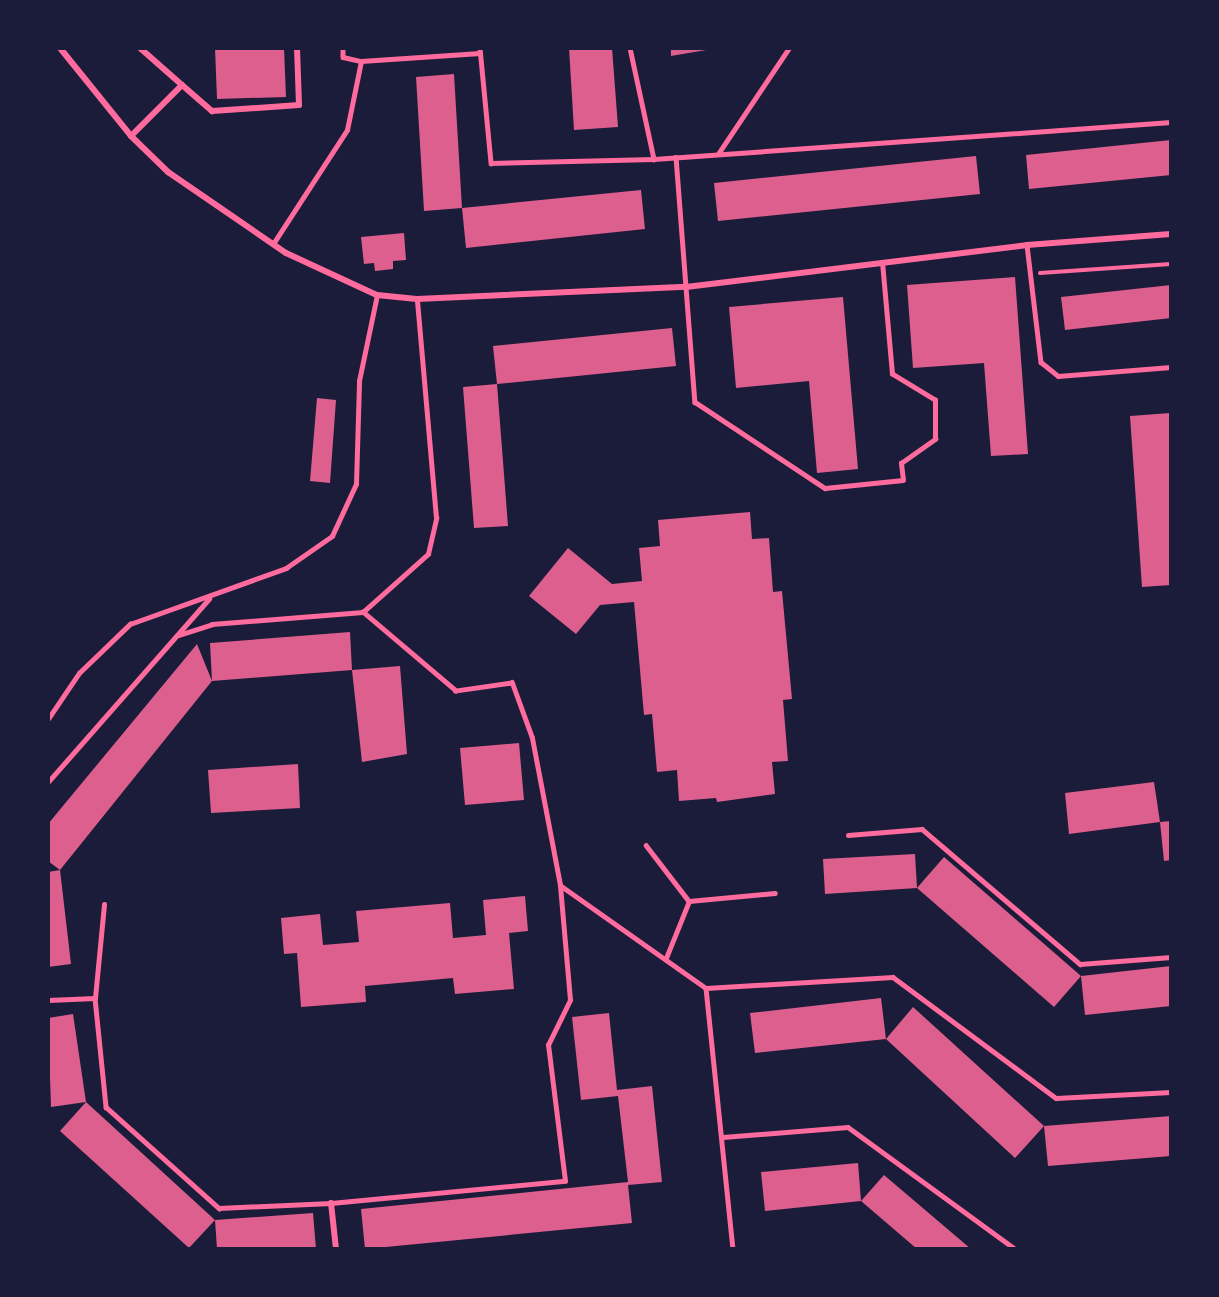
<!DOCTYPE html>
<style>
body{margin:0}
#map{position:relative;width:1219px;height:1297px;overflow:hidden;background:#1b1b3a;font-family:"Fira Sans",sans-serif}
div>[style]{position:absolute}
[style*='--x']{left:calc(var(--x)*1px);top:calc(var(--y)*1px);width:calc(var(--w)*1px);rotate:calc(var(--a)*1deg)}
.building>*{inset:0;background:#dd5f8e}
.path>*{height:4px;margin:-2px;padding:0 2px;transform-origin:2px;border-radius:2px;background:#ff6b9d}
.service>*{height:4.5px;margin:-2.25px;padding:0 2.25px;transform-origin:2.25px;border-radius:2.25px;background:#ff6b9d}
.minor>*{height:6px;margin:-3px;padding:0 3px;transform-origin:3px;border-radius:3px;background:#ff6b9d}
span{translate:-50% -50%;white-space:nowrap;text-align:center;line-height:1.15;-webkit-text-stroke:4.5px #1b1b3a;paint-order:stroke}
.frame{position:absolute;inset:0;border:50px solid #1b1b3a;pointer-events:none}
</style>
<div id="map">
<div class="building">
<div style="clip-path:polygon(215px 48px,284px 48px,286px 97px,217px 99px)"></div>
<div style="clip-path:polygon(569px 48px,612px 48px,618px 127px,574px 130px)"></div>
<div style="clip-path:polygon(671px 48px,712px 48px,712px 49px,671px 56px)"></div>
<div style="clip-path:polygon(454px 74px,462px 208px,641px 190px,645px 229px,466px 248px,462px 208px,424px 211px,416px 77px)"></div>
<div style="clip-path:polygon(1171px 140px,1171px 175px,1029px 189px,1026px 155px)"></div>
<div style="clip-path:polygon(976px 156px,980px 194px,718px 221px,714px 183px)"></div>
<div style="clip-path:polygon(404px 233px,406px 260px,393px 261px,393px 269px,375px 271px,374px 263px,364px 264px,361px 237px)"></div>
<div style="clip-path:polygon(1015px 277px,1028px 454px,991px 456px,984px 363px,913px 368px,907px 285px)"></div>
<div style="clip-path:polygon(1171px 285px,1171px 318px,1065px 330px,1061px 297px)"></div>
<div style="clip-path:polygon(843px 297px,858px 469px,817px 473px,809px 381px,736px 388px,729px 307px)"></div>
<div style="clip-path:polygon(672px 328px,676px 366px,497px 384px,493px 346px)"></div>
<div style="clip-path:polygon(497px 384px,508px 526px,474px 528px,463px 387px)"></div>
<div style="clip-path:polygon(317px 398px,336px 400px,330px 483px,310px 481px)"></div>
<div style="clip-path:polygon(1170px 413px,1171px 585px,1142px 587px,1130px 416px)"></div>
<div style="clip-path:polygon(750px 512px,752px 539px,769px 538px,773px 592px,782px 591px,792px 699px,783px 700px,788px 761px,772px 762px,775px 794px,717px 802px,716px 798px,679px 801px,677px 770px,657px 772px,652px 714px,644px 715px,634px 602px,600px 605px,576px 634px,529px 596px,568px 548px,612px 584px,642px 581px,639px 548px,660px 546px,658px 520px)"></div>
<div style="clip-path:polygon(350px 632px,352px 670px,400px 666px,407px 754px,362px 762px,352px 670px,212px 681px,60px 870px,71px 964px,48px 967px,48px 872px,60px 870px,48px 861px,48px 824px,197px 644px,212px 681px,210px 643px)"></div>
<div style="clip-path:polygon(519px 743px,524px 800px,465px 805px,460px 748px)"></div>
<div style="clip-path:polygon(298px 764px,300px 808px,211px 813px,208px 770px)"></div>
<div style="clip-path:polygon(1154px 782px,1160px 822px,1069px 834px,1065px 793px)"></div>
<div style="clip-path:polygon(1171px 821px,1171px 860px,1164px 861px,1160px 822px)"></div>
<div style="clip-path:polygon(915px 854px,917px 888px,825px 894px,823px 859px)"></div>
<div style="clip-path:polygon(944px 857px,1081px 976px,1054px 1007px,917px 888px)"></div>
<div style="clip-path:polygon(525px 896px,528px 931px,509px 933px,514px 989px,455px 994px,453px 978px,365px 986px,366px 1002px,301px 1007px,297px 953px,284px 954px,281px 918px,320px 914px,323px 945px,359px 942px,356px 911px,450px 903px,453px 938px,486px 935px,483px 900px)"></div>
<div style="clip-path:polygon(1171px 966px,1171px 1006px,1085px 1015px,1081px 976px)"></div>
<div style="clip-path:polygon(881px 998px,886px 1039px,913px 1007px,1044px 1126px,1015px 1158px,886px 1039px,755px 1053px,750px 1013px)"></div>
<div style="clip-path:polygon(609px 1013px,617px 1090px,652px 1086px,662px 1182px,628px 1185px,632px 1223px,365px 1249px,361px 1209px,628px 1182px,618px 1096px,581px 1100px,572px 1017px)"></div>
<div style="clip-path:polygon(73px 1014px,86px 1102px,51px 1107px,48px 1018px)"></div>
<div style="clip-path:polygon(86px 1102px,215px 1220px,313px 1213px,316px 1249px,217px 1249px,215px 1220px,189px 1248px,60px 1131px)"></div>
<div style="clip-path:polygon(1171px 1116px,1171px 1156px,1048px 1166px,1044px 1126px)"></div>
<div style="clip-path:polygon(858px 1163px,861px 1201px,765px 1211px,761px 1172px)"></div>
<div style="clip-path:polygon(884px 1175px,971px 1249px,917px 1249px,861px 1201px)"></div>
</div>
<div class="path">
<div style="--x:1040;--y:273;--w:131;--a:-3.9"></div>
</div>
<div class="service">
<div style="--x:343;--y:48;--w:9;--a:90"></div>
<div style="--x:343;--y:57;--w:18;--a:13"></div>
<div style="--x:361;--y:61;--w:119;--a:-3.8"></div>
<div style="--x:480;--y:48;--w:116;--a:84.5"></div>
<div style="--x:491;--y:163;--w:163;--a:-1.4"></div>
<div style="--x:654;--y:159;--w:518;--a:-4.09"></div>
<div style="--x:630;--y:48;--w:114;--a:77.8"></div>
<div style="--x:718;--y:154;--w:128;--a:-56.2"></div>
<div style="--x:676;--y:157;--w:246;--a:85.6"></div>
<div style="--x:695;--y:402;--w:156;--a:33.5"></div>
<div style="--x:825;--y:488;--w:78;--a:-5.9"></div>
<div style="--x:903;--y:480;--w:17;--a:-97"></div>
<div style="--x:901;--y:463;--w:42;--a:-35.2"></div>
<div style="--x:935;--y:439;--w:39;--a:-90"></div>
<div style="--x:935;--y:400;--w:50;--a:-148.8"></div>
<div style="--x:892;--y:374;--w:112;--a:-95.1"></div>
<div style="--x:273;--y:244;--w:136;--a:-57"></div>
<div style="--x:347;--y:130;--w:70;--a:-78.5"></div>
<div style="--x:1027;--y:245;--w:118;--a:83.2"></div>
<div style="--x:1041;--y:362;--w:22;--a:39"></div>
<div style="--x:1058;--y:376;--w:113;--a:-4.6"></div>
<div style="--x:179;--y:635;--w:35;--a:-18"></div>
<div style="--x:212;--y:624;--w:151;--a:-4.5"></div>
<div style="--x:48;--y:719;--w:55;--a:-56"></div>
<div style="--x:79;--y:673;--w:71;--a:-43.9"></div>
<div style="--x:130;--y:624;--w:166;--a:-19.7"></div>
<div style="--x:286;--y:568;--w:56;--a:-34.8"></div>
<div style="--x:332;--y:536;--w:57;--a:-65.2"></div>
<div style="--x:356;--y:484;--w:103;--a:-88.3"></div>
<div style="--x:359;--y:381;--w:88;--a:-78.2"></div>
<div style="--x:48;--y:782;--w:244;--a:-48.7"></div>
<div style="--x:848;--y:835;--w:74;--a:-4.6"></div>
<div style="--x:922;--y:829;--w:208;--a:40.5"></div>
<div style="--x:1080;--y:964;--w:91;--a:-4.4"></div>
<div style="--x:646;--y:845;--w:71;--a:52.5"></div>
<div style="--x:560;--y:885;--w:179;--a:35.2"></div>
<div style="--x:706;--y:988;--w:262;--a:84.1"></div>
<div style="--x:666;--y:958;--w:61;--a:-68"></div>
<div style="--x:689;--y:901;--w:86;--a:-5.3"></div>
<div style="--x:706;--y:988;--w:187;--a:-3.4"></div>
<div style="--x:893;--y:977;--w:203;--a:36.6"></div>
<div style="--x:1056;--y:1098;--w:115;--a:-3"></div>
<div style="--x:95;--y:998;--w:94;--a:-84.5"></div>
<div style="--x:48;--y:1000;--w:47;--a:-2.4"></div>
<div style="--x:95;--y:998;--w:110;--a:84.2"></div>
<div style="--x:106;--y:1107;--w:152;--a:41.8"></div>
<div style="--x:219;--y:1208;--w:112;--a:-2.6"></div>
<div style="--x:331;--y:1203;--w:235;--a:-5.4"></div>
<div style="--x:565;--y:1181;--w:137;--a:-97.1"></div>
<div style="--x:548;--y:1045;--w:50;--a:-63.9"></div>
<div style="--x:570;--y:1000;--w:115;--a:-95"></div>
<div style="--x:560;--y:885;--w:150;--a:-100.8"></div>
<div style="--x:532;--y:738;--w:59;--a:-110"></div>
<div style="--x:512;--y:683;--w:57;--a:171.9"></div>
<div style="--x:456;--y:691;--w:122;--a:-139.7"></div>
<div style="--x:363;--y:612;--w:87;--a:-41.7"></div>
<div style="--x:428;--y:554;--w:37;--a:-77"></div>
<div style="--x:436;--y:518;--w:220;--a:-95"></div>
<div style="--x:723;--y:1137;--w:125;--a:-4.6"></div>
<div style="--x:848;--y:1127;--w:207;--a:36.1"></div>
</div>
<div class="minor">
<div style="--x:60;--y:48;--w:113;--a:51.1"></div>
<div style="--x:131;--y:136;--w:52;--a:44.2"></div>
<div style="--x:168;--y:172;--w:143;--a:34.5"></div>
<div style="--x:286;--y:253;--w:100;--a:24.8"></div>
<div style="--x:377;--y:295;--w:40;--a:5.7"></div>
<div style="--x:417;--y:299;--w:269;--a:-2.6"></div>
<div style="--x:686;--y:287;--w:344;--a:-7"></div>
<div style="--x:1027;--y:245;--w:144;--a:-4.4"></div>
<div style="--x:182;--y:85;--w:40;--a:41"></div>
<div style="--x:212;--y:111;--w:87;--a:-3.9"></div>
<div style="--x:299;--y:105;--w:57;--a:-92"></div>
<div style="--x:131;--y:136;--w:72;--a:-45"></div>
<div style="--x:182;--y:85;--w:56;--a:-138.6"></div>
<div style="--x:331;--y:1203;--w:46;--a:83.8"></div>
</div>
<div class="frame"></div>
</div>
